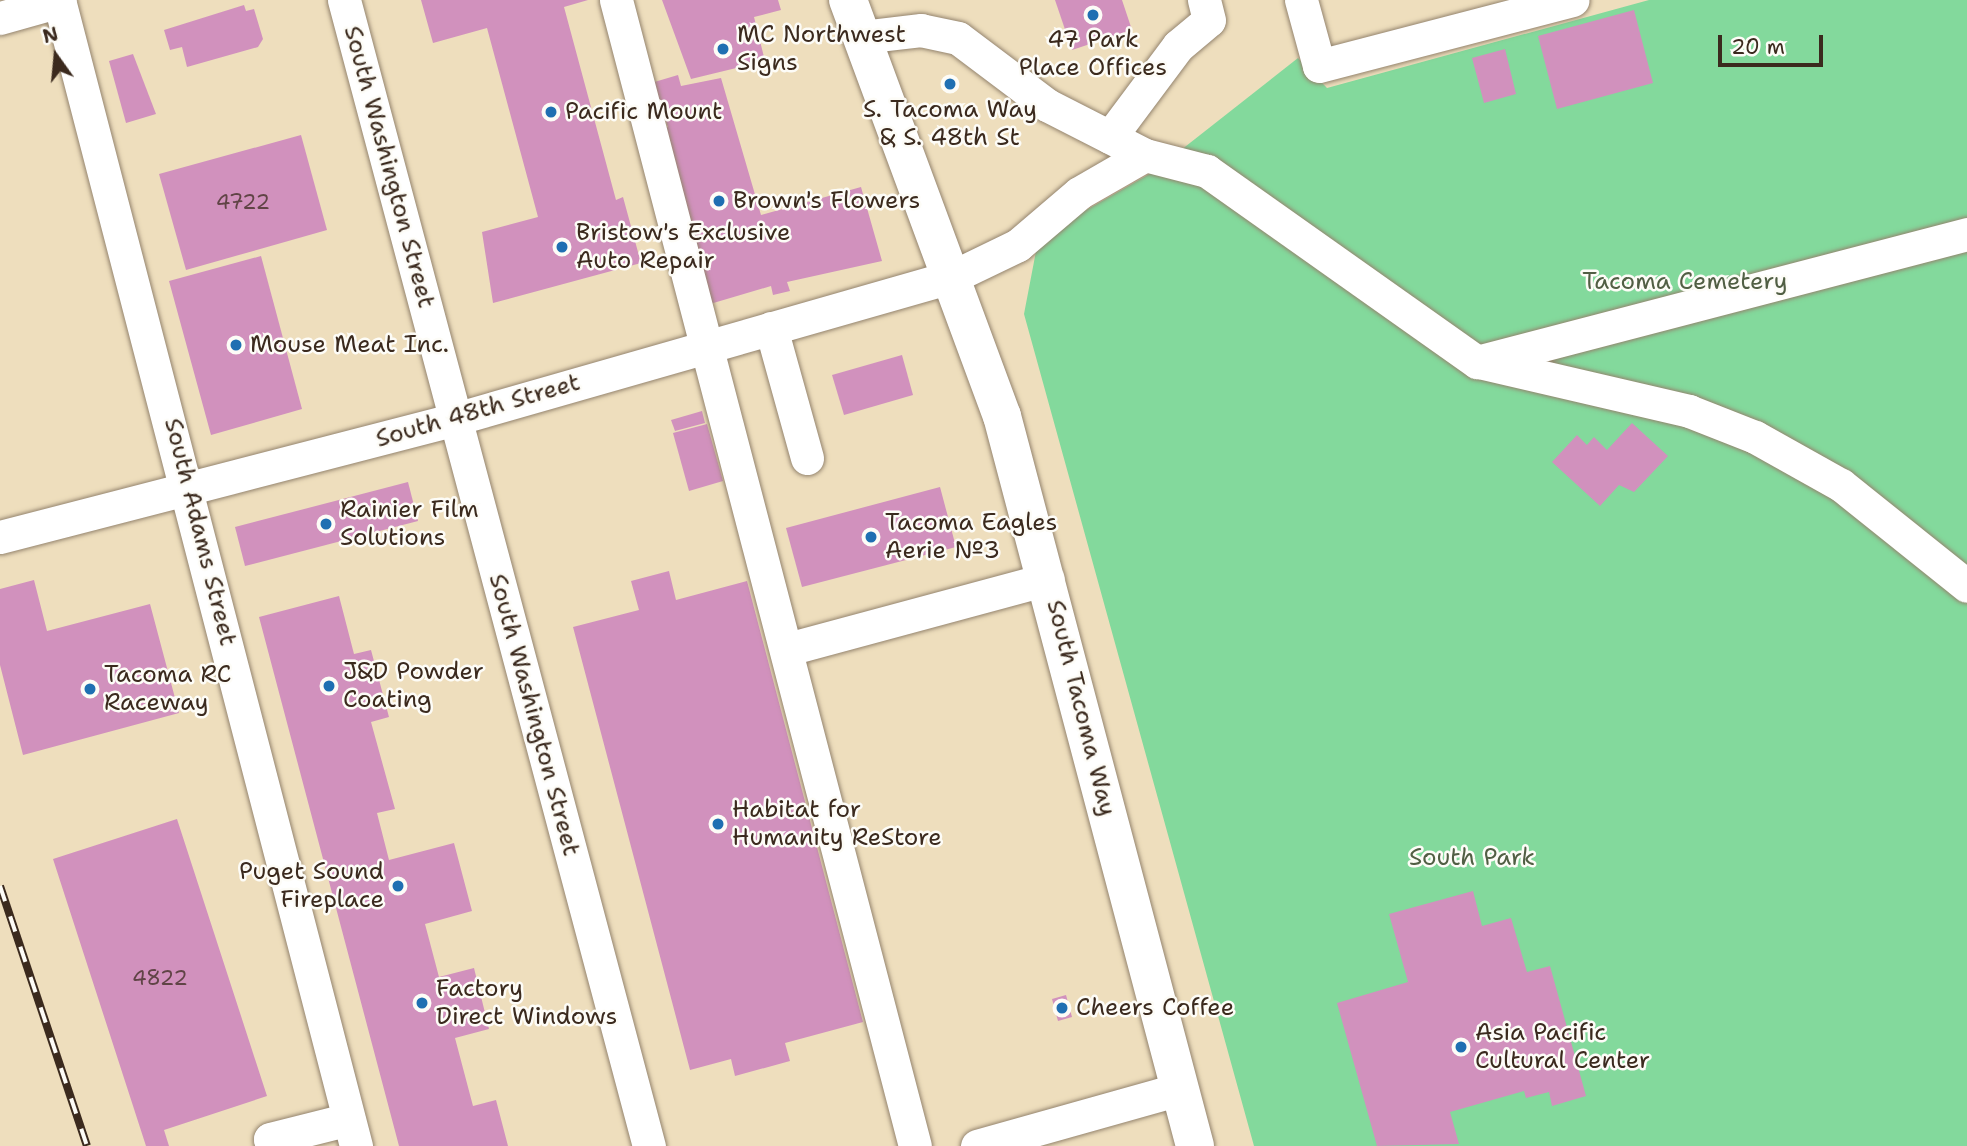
<!DOCTYPE html>
<meta charset="utf-8">
<style>
body{margin:0}
#map{position:relative;width:1967px;height:1146px;overflow:hidden;background:#eedebd;font-family:"Shantell Sans",sans-serif}
div>[style]{position:absolute}
[style*='--x']{left:calc(var(--x)*1px);top:calc(var(--y)*1px);width:calc(var(--w)*1px);rotate:calc(var(--a)*1deg)}
.green>*{inset:0;background:#83d99c}
.building>*{inset:0;background:#d191bd}
.roads{filter:drop-shadow(0 0 2px #94846e) drop-shadow(0 0 2px #94846e)}
.minor>*{height:33px;margin:-16.5px;padding:0 16.5px;transform-origin:16.5px;border-radius:16.5px;background:#fff}
.major>*{height:38px;margin:-19px;padding:0 19px;transform-origin:19px;border-radius:19px;background:#fff}
.rail>*{height:8px;margin-top:-4px;transform-origin:0;background:repeating-linear-gradient(90deg,#fdfcf7 0 16px,#3b2a1e 0 32px);box-sizing:border-box;border-block:2px solid #3b2a1e}
.dots>*{width:19px;height:19px;translate:-50% -50%;box-sizing:border-box;border:4px solid #fdfcf7;border-radius:50%}
span{translate:-50% -50%;white-space:nowrap;text-align:center;line-height:1.15;-webkit-text-stroke:5px #fdfcf7;paint-order:stroke}
.number-label{font-size:21px;color:#604446}
.number-label span{-webkit-text-stroke-width:0}
.poi-label{font-size:24px;color:#3b2a1e}
.left{translate:0 -50%;text-align:left}
.right{translate:-100% -50%;text-align:right}
.street-label{font-size:24px;color:#3b2a1e}
.park-label{font-size:24px;color:#515f44}
.north{position:absolute;left:21px;top:21px;width:70px;height:70px;-webkit-text-stroke:5px #fdfcf7;paint-order:stroke;rotate:345deg;font-size:19px;font-weight:700;line-height:28px;text-align:center;color:#3b2a1e}
.north::after{content:'';display:block;margin:auto;width:24px;height:32px;background:#3b2a1e;clip-path:polygon(50% 0,100% 100%,50% 72%,0 100%)}
.scale{position:absolute;left:1718px;top:35px;width:105px;height:32px;box-sizing:border-box;border:4px solid #3b2a1e;border-top:0;padding-left:9px;font-size:21px;line-height:24px;white-space:nowrap;color:#3b2a1e;-webkit-text-stroke:5px #fdfcf7;paint-order:stroke}
</style>
<div id="map">
<div class="green">
<div style="clip-path:polygon(1649px 0,1967px 0,1967px 1146px,1254px 1146px,1024px 314px,1037px 246px,1060px 225px,1153px 172px,1298px 58px,1327px 88px)"></div>
</div>
<div class="building">
<div style="clip-path:polygon(421px 0,588px 0,564px 7px,616px 200px,623px 197px,641px 263px,493px 303px,482px 232px,538px 217px,487px 28px,433px 43px)"></div>
<div style="clip-path:polygon(662px 0,778px 0,781px 10px,754px 17px,765px 61px,691px 79px)"></div>
<div style="clip-path:polygon(1055px 0,1122px 0,1132px 30px,1072px 50px)"></div>
<div style="clip-path:polygon(244px 5px,246px 11px,254px 9px,263px 39px,258px 47px,187px 67px,182px 47px,170px 50px,164px 30px)"></div>
<div style="clip-path:polygon(1634px 10px,1653px 83px,1557px 109px,1538px 36px)"></div>
<div style="clip-path:polygon(1505px 49px,1516px 94px,1484px 103px,1472px 58px)"></div>
<div style="clip-path:polygon(133px 54px,156px 114px,126px 123px,109px 61px)"></div>
<div style="clip-path:polygon(678px 75px,681px 86px,721px 78px,761px 215px,861px 187px,882px 261px,787px 282px,790px 291px,773px 295px,771px 286px,710px 304px,661px 129px,668px 127px,651px 83px)"></div>
<div style="clip-path:polygon(301px 135px,327px 230px,186px 270px,159px 174px)"></div>
<div style="clip-path:polygon(261px 256px,302px 409px,211px 435px,169px 281px)"></div>
<div style="clip-path:polygon(902px 355px,913px 395px,844px 415px,832px 375px)"></div>
<div style="clip-path:polygon(702px 411px,705px 423px,675px 431px,671px 420px)"></div>
<div style="clip-path:polygon(1632px 423px,1668px 456px,1634px 492px,1619px 485px,1600px 506px,1552px 462px,1577px 435px,1587px 445px,1594px 437px,1607px 450px)"></div>
<div style="clip-path:polygon(707px 424px,723px 481px,689px 491px,673px 433px)"></div>
<div style="clip-path:polygon(408px 482px,418px 521px,245px 566px,235px 527px)"></div>
<div style="clip-path:polygon(940px 487px,956px 547px,802px 587px,786px 528px)"></div>
<div style="clip-path:polygon(669px 571px,676px 600px,747px 581px,863px 1022px,785px 1043px,790px 1061px,735px 1076px,731px 1059px,690px 1070px,573px 627px,639px 610px,631px 581px)"></div>
<div style="clip-path:polygon(34px 580px,47px 631px,150px 604px,179px 713px,23px 755px,0 665px,0 589px)"></div>
<div style="clip-path:polygon(339px 596px,354px 654px,371px 650px,389px 717px,371px 722px,395px 809px,377px 813px,389px 860px,454px 843px,472px 911px,425px 924px,439px 977px,474px 968px,489px 1029px,455px 1038px,473px 1106px,496px 1100px,508px 1146px,399px 1146px,259px 617px)"></div>
<div style="clip-path:polygon(177px 819px,267px 1096px,164px 1130px,169px 1146px,146px 1146px,53px 859px)"></div>
<div style="clip-path:polygon(1473px 891px,1482px 926px,1511px 918px,1527px 972px,1550px 966px,1586px 1096px,1552px 1106px,1549px 1092px,1526px 1098px,1524px 1091px,1450px 1112px,1459px 1144px,1377px 1146px,1337px 1003px,1408px 982px,1389px 914px)"></div>
<div style="clip-path:polygon(1066px 995px,1072px 1017px,1058px 1021px,1052px 999px)"></div>
</div>
<div class="roads">
<div class="minor">
<div style="--x:59;--y:0;--w:1184;--a:75.47"></div>
<div style="--x:344;--y:0;--w:1186;--a:75.1"></div>
<div style="--x:616;--y:0;--w:1184;--a:75.38"></div>
<div style="--x:1301;--y:0;--w:68;--a:74.7"></div>
<div style="--x:1319;--y:66;--w:262;--a:-14.6"></div>
<div style="--x:0;--y:18;--w:62;--a:-15.8"></div>
<div style="--x:1110;--y:137;--w:114;--a:-53.2"></div>
<div style="--x:1178;--y:46;--w:40;--a:-40"></div>
<div style="--x:1209;--y:20;--w:21;--a:-104"></div>
<div style="--x:1145;--y:155;--w:64;--a:14.5"></div>
<div style="--x:1207;--y:171;--w:331;--a:35.3"></div>
<div style="--x:1477;--y:362;--w:506;--a:-14.64"></div>
<div style="--x:771;--y:328;--w:135;--a:74.5"></div>
<div style="--x:1483;--y:363;--w:212;--a:13.1"></div>
<div style="--x:1689;--y:411;--w:71;--a:21.5"></div>
<div style="--x:1755;--y:437;--w:98;--a:29.2"></div>
<div style="--x:1841;--y:485;--w:161;--a:38.7"></div>
<div style="--x:0;--y:537;--w:470;--a:-14.5"></div>
<div style="--x:455;--y:419;--w:519;--a:-15.99"></div>
<div style="--x:954;--y:276;--w:71;--a:-25.8"></div>
<div style="--x:1018;--y:245;--w:80;--a:-40.4"></div>
<div style="--x:1079;--y:193;--w:76;--a:-29.9"></div>
<div style="--x:1145;--y:155;--w:110;--a:-153"></div>
<div style="--x:1047;--y:105;--w:111;--a:-143"></div>
<div style="--x:958;--y:38;--w:38;--a:-168"></div>
<div style="--x:921;--y:30;--w:59;--a:173.2"></div>
<div style="--x:788;--y:649;--w:269;--a:-15.1"></div>
<div style="--x:272;--y:1146;--w:7;--a:-106"></div>
<div style="--x:270;--y:1139;--w:81;--a:-14.2"></div>
<div style="--x:977;--y:1146;--w:211;--a:-15.7"></div>
</div>
<div class="major">
<div style="--x:848;--y:0;--w:444;--a:69.7"></div>
<div style="--x:1002;--y:416;--w:755;--a:75.19"></div>
</div>
</div>
<div class="rail">
<div style="--x:0;--y:886;--w:274;--a:71.5"></div>
</div>
<div class="dots">
<div style="left:1093px;top:15px;background:#1f6fb2"></div>
<div style="left:723px;top:49px;background:#1f6fb2"></div>
<div style="left:950px;top:84px;background:#1f6fb2"></div>
<div style="left:551px;top:112px;background:#1f6fb2"></div>
<div style="left:719px;top:201px;background:#1f6fb2"></div>
<div style="left:562px;top:247px;background:#1f6fb2"></div>
<div style="left:236px;top:345px;background:#1f6fb2"></div>
<div style="left:326px;top:524px;background:#1f6fb2"></div>
<div style="left:871px;top:537px;background:#1f6fb2"></div>
<div style="left:329px;top:686px;background:#1f6fb2"></div>
<div style="left:90px;top:689px;background:#1f6fb2"></div>
<div style="left:718px;top:824px;background:#1f6fb2"></div>
<div style="left:398px;top:886px;background:#1f6fb2"></div>
<div style="left:422px;top:1003px;background:#1f6fb2"></div>
<div style="left:1062px;top:1008px;background:#1f6fb2"></div>
<div style="left:1461px;top:1047px;background:#1f6fb2"></div>
</div>
<div class="number-label">
<span style="left:243px;top:202px">4722</span>
<span style="left:160px;top:978px">4822</span>
</div>
<div class="poi-label">
<span class="left" style="left:737px;top:49px">MC Northwest<br>Signs</span>
<span style="left:1093px;top:54px">47 Park<br>Place Offices</span>
<span style="left:950px;top:124px">S. Tacoma Way<br>&amp; S. 48th St</span>
<span class="left" style="left:565px;top:112px">Pacific Mount</span>
<span class="left" style="left:733px;top:201px">Brown's Flowers</span>
<span class="left" style="left:576px;top:247px">Bristow's Exclusive<br>Auto Repair</span>
<span class="left" style="left:250px;top:345px">Mouse Meat Inc.</span>
<span class="left" style="left:340px;top:524px">Rainier Film<br>Solutions</span>
<span class="left" style="left:885px;top:537px">Tacoma Eagles<br>Aerie №3</span>
<span class="left" style="left:343px;top:686px">J&amp;D Powder<br>Coating</span>
<span class="left" style="left:104px;top:689px">Tacoma RC<br>Raceway</span>
<span class="left" style="left:732px;top:824px">Habitat for<br>Humanity ReStore</span>
<span class="right" style="left:384px;top:886px">Puget Sound<br>Fireplace</span>
<span class="left" style="left:436px;top:1003px">Factory<br>Direct Windows</span>
<span class="left" style="left:1076px;top:1008px">Cheers Coffee</span>
<span class="left" style="left:1475px;top:1047px">Asia Pacific<br>Cultural Center</span>
</div>
<div class="street-label">
<span style="left:389px;top:167px;rotate:75deg">South Washington Street</span>
<span style="left:478px;top:411px;rotate:-16deg">South 48th Street</span>
<span style="left:200px;top:532px;rotate:76deg">South Adams Street</span>
<span style="left:1081px;top:708px;rotate:76deg">South Tacoma Way</span>
<span style="left:534px;top:715px;rotate:75deg">South Washington Street</span>
</div>
<div class="park-label">
<span style="left:1685px;top:282px">Tacoma Cemetery</span>
<span style="left:1472px;top:858px">South Park</span>
</div>
<div class="north">N</div>
<div class="scale">20 m</div>
</div>
